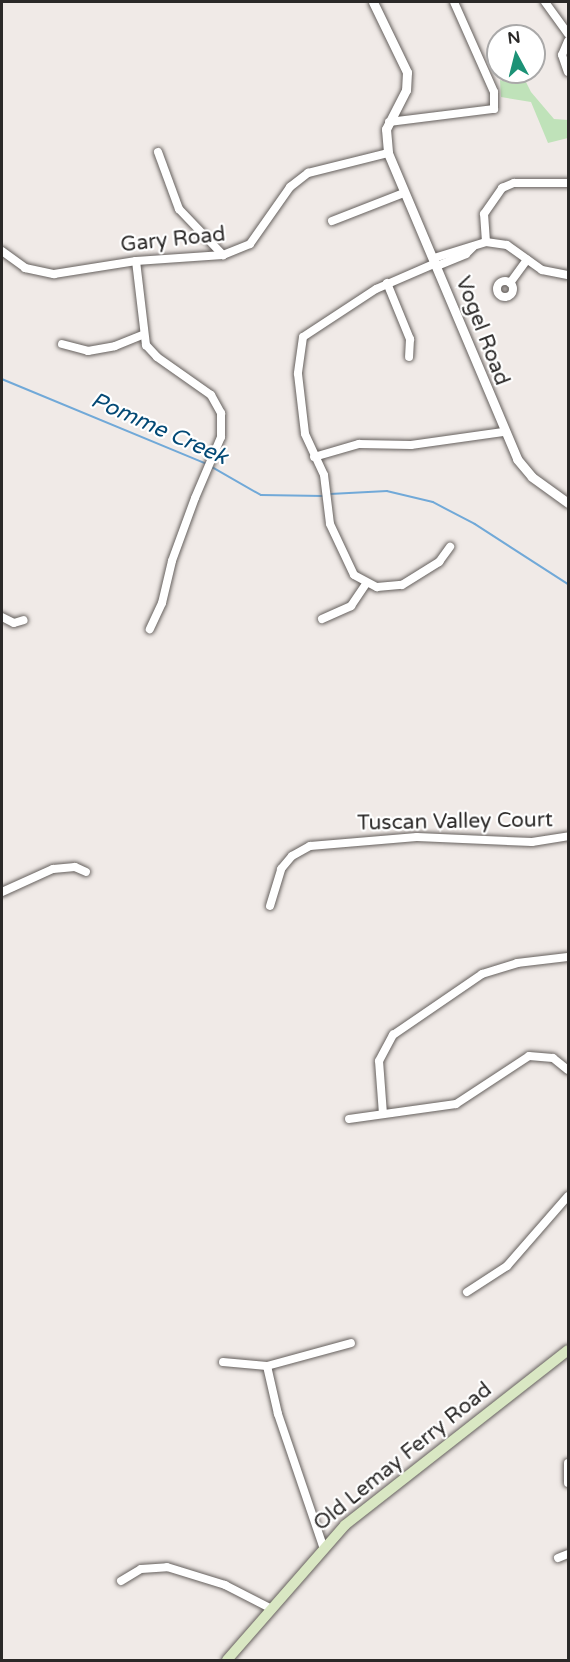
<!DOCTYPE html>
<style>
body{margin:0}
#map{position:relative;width:570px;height:1662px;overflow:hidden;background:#f0eae7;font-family:"Varela Round",sans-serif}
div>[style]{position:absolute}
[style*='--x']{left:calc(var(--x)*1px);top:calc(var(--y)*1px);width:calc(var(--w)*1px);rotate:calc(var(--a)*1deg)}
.green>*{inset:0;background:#bfe2b9}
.stream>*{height:1.5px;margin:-0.75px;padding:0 0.75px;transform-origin:0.75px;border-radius:0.75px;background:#71a9d8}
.roads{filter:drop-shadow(0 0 2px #65605d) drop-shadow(0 0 2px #65605d)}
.minor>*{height:8px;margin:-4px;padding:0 4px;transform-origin:4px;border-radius:4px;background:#fff}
.minor>.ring{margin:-4px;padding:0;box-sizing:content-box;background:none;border:8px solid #fff;border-radius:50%}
.tertiary>*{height:9px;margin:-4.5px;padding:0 4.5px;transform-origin:4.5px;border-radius:4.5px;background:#fff}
.secondary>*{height:10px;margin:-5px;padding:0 5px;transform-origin:5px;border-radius:5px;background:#d9e7c3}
span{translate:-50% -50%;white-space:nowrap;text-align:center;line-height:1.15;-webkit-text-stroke:4.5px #fff;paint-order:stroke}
.street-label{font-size:21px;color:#2b2928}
.water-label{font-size:22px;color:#034975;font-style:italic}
.frame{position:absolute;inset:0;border:3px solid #2b2928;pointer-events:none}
.north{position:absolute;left:486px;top:24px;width:60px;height:60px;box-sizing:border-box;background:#fff;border:2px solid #aaa9a9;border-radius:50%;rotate:353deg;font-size:16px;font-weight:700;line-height:24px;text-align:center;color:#2b2928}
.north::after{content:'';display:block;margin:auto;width:21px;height:27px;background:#1c9276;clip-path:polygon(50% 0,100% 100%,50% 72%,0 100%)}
</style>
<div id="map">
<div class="green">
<div style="clip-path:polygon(500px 80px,516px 84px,525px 80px,531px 92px,554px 119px,568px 120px,568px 138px,548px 143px,531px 102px,501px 97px)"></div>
</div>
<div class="stream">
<div style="--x:2;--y:379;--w:220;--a:22.5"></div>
<div style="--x:212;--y:467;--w:56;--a:29.7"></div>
<div style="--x:261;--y:495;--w:62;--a:0.9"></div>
<div style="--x:330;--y:494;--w:57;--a:-3"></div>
<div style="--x:387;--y:491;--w:47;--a:13.4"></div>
<div style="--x:433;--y:502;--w:47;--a:27.6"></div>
<div style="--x:475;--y:524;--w:111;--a:32.8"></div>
</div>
<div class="roads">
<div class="minor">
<div style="--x:545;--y:2;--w:39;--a:54"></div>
<div style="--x:568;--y:41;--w:15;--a:113"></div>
<div style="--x:562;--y:55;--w:18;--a:71"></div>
<div style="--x:389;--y:122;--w:106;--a:-7.1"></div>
<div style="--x:494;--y:109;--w:17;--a:-90"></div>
<div style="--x:494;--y:92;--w:98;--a:-114"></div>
<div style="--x:158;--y:152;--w:61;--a:69.8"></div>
<div style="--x:179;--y:209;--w:64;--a:46.3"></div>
<div style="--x:332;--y:221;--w:77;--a:-21.3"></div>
<div style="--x:486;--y:242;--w:28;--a:-94"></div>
<div style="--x:484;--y:214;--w:32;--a:-55"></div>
<div style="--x:502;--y:188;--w:13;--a:-23"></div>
<div style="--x:514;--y:183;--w:54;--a:0"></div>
<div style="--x:2;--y:251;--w:29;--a:36"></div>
<div style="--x:25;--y:268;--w:30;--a:12"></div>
<div style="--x:54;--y:274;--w:83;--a:-9"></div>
<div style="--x:136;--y:261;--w:87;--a:-3.9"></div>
<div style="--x:223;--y:255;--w:29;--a:-22"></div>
<div style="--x:250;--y:244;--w:70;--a:-54.9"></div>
<div style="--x:290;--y:187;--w:23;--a:-38"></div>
<div style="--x:308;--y:173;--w:82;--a:-14"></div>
<div style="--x:434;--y:258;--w:54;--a:-17.1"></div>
<div style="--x:486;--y:242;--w:21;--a:8"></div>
<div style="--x:507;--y:245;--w:43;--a:35.5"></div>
<div style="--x:542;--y:270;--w:26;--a:11"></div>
<div style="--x:136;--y:261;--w:85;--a:83.2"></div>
<div style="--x:146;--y:345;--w:16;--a:47"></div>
<div style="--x:157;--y:357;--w:66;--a:35.1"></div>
<div style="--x:211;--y:395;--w:21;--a:61"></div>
<div style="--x:221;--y:413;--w:24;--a:90"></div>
<div style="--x:221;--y:437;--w:66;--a:113.1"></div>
<div style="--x:195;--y:498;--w:67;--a:110.1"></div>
<div style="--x:172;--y:561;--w:43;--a:103.4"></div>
<div style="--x:162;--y:603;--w:29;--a:115"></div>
<div style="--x:436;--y:263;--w:65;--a:156.6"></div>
<div style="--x:376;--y:289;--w:87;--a:146.7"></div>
<div style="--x:303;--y:337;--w:37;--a:98"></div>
<div style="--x:298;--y:374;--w:60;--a:83.3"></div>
<div style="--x:305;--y:434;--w:45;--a:65.1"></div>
<div style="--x:324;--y:475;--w:49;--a:83"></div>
<div style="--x:330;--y:524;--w:56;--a:64.8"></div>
<div style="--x:354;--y:575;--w:26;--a:28"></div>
<div style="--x:377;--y:587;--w:25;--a:-5"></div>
<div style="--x:402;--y:585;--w:44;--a:-31.9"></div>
<div style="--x:439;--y:562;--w:19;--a:-54"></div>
<div style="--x:437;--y:266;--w:31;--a:-22"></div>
<div style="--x:466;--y:254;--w:10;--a:-45"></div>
<div class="ring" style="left:497px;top:281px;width:8px;height:8px"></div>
<div style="--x:387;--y:283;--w:61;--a:67.7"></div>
<div style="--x:410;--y:339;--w:18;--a:93"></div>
<div style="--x:510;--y:283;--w:29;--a:-54"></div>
<div style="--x:62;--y:344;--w:27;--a:15"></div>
<div style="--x:88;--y:351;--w:27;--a:-10"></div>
<div style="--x:115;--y:346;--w:31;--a:-22"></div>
<div style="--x:314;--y:457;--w:47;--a:-16.1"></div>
<div style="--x:359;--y:444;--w:52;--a:1.1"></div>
<div style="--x:411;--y:445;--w:93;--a:-8"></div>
<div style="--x:2;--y:617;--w:13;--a:27"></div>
<div style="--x:14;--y:623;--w:10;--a:-17"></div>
<div style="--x:322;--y:619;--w:32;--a:-24"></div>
<div style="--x:351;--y:606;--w:27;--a:-56"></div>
<div style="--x:2;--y:892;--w:56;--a:-24.3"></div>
<div style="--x:53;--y:869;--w:22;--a:-5"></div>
<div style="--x:75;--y:867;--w:12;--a:24"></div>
<div style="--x:270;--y:906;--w:39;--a:-73"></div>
<div style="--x:281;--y:869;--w:17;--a:-50"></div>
<div style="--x:292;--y:856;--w:21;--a:-29"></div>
<div style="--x:310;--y:846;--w:107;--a:-4.8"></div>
<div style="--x:417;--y:837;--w:115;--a:2.5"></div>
<div style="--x:532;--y:842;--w:36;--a:-9"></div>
<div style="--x:383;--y:1114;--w:53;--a:-94.3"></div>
<div style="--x:379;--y:1061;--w:30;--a:-62"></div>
<div style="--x:393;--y:1035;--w:108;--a:-34.4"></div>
<div style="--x:482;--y:974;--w:37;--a:-17"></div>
<div style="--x:517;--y:963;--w:51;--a:-6.7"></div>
<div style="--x:349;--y:1119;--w:108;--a:-8"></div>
<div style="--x:456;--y:1104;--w:87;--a:-33.3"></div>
<div style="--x:529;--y:1056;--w:24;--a:5"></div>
<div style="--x:553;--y:1058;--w:19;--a:39"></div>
<div style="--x:467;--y:1292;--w:48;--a:-33"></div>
<div style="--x:507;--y:1266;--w:93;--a:-48.9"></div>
<div style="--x:223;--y:1362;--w:44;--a:5.2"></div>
<div style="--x:267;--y:1366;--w:87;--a:-15.3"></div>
<div style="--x:267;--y:1366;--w:49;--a:77.1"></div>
<div style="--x:278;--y:1414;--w:139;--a:71.2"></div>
<div style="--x:568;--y:1463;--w:20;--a:90"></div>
<div style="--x:558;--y:1558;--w:11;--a:-22"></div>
<div style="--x:121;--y:1581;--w:23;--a:-31"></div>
<div style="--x:141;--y:1569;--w:26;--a:-4"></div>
<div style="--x:167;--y:1567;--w:61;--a:17.2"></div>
<div style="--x:225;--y:1585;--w:51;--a:27.1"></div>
</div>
<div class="tertiary">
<div style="--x:373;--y:2;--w:78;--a:64.1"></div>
<div style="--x:407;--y:72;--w:18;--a:93"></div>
<div style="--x:406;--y:90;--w:44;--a:117.1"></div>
<div style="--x:386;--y:129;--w:24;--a:85"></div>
<div style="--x:388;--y:153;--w:332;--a:67.1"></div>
<div style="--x:517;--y:459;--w:23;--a:50"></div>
<div style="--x:532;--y:477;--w:44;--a:35.8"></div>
</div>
<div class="secondary">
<div style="--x:227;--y:1660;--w:179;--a:-48.8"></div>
<div style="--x:345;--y:1525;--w:283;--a:-38.1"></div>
</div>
</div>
<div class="street-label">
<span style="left:173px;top:240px;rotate:-6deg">Gary Road</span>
<span style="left:482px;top:331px;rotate:69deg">Vogel Road</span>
<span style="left:455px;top:822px;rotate:-1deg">Tuscan Valley Court</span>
<span style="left:403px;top:1457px;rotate:-39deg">Old Lemay Ferry Road</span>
</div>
<div class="water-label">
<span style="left:159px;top:429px;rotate:24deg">Pomme Creek</span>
</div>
<div class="frame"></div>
<div class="north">N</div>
</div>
